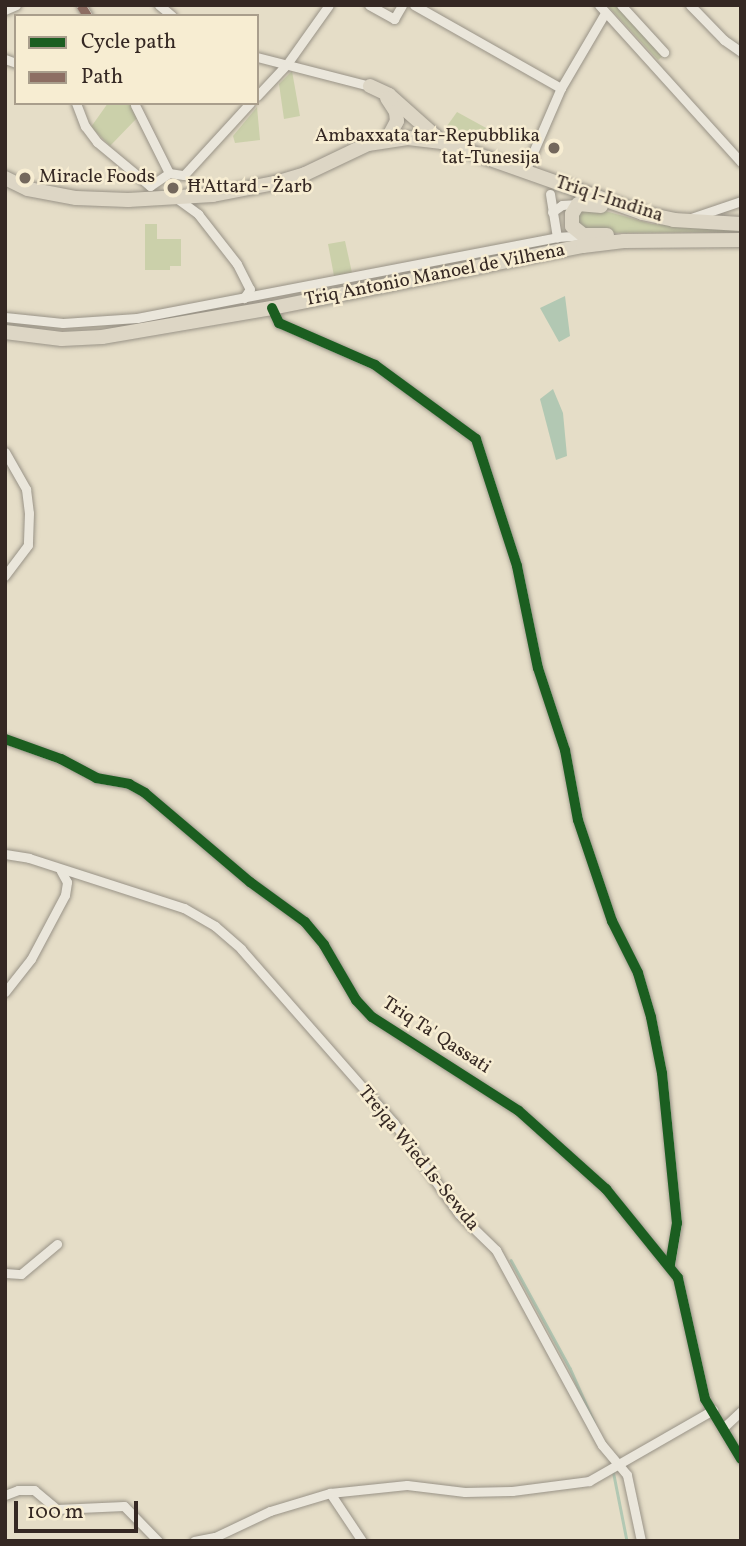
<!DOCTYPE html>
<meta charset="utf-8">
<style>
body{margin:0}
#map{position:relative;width:746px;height:1546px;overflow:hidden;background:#e5ddc7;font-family:Vollkorn,serif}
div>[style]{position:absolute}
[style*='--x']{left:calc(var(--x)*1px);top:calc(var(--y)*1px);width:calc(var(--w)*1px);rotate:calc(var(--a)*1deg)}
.green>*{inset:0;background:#cbd0aa}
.water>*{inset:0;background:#b2c8b3}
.stream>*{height:2.5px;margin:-1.25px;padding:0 1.25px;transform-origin:1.25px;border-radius:1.25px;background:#b2c8b3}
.roads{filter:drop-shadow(0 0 2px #999387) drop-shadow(0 0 2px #999387)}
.minor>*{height:9px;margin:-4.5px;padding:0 4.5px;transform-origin:4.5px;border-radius:4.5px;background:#eae6db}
.highway>*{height:14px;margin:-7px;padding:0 7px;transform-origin:7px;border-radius:7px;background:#ddd6c5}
.quiet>*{height:9px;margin-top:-4.5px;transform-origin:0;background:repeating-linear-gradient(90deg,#8d6e63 0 18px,transparent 0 27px)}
.cycleway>*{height:10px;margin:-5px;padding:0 5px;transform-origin:5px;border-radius:5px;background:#1b5e20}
.dots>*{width:19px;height:19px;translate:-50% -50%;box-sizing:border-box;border:4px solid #f7edd2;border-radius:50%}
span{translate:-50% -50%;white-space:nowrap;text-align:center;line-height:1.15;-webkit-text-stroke:5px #f7edd2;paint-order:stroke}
.poi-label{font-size:19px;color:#352823}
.right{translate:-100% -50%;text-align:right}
.left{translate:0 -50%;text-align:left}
.street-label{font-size:19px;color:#352823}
.frame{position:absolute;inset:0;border:7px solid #352823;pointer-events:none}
.legend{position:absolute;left:14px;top:14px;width:245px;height:91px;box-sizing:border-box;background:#f7edd2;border:2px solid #a99e8c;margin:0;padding:9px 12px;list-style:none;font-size:21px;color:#352823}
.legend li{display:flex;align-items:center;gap:14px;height:35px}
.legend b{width:35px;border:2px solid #a99e8c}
.scale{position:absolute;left:14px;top:1501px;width:124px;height:32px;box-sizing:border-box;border:4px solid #352823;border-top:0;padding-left:9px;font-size:21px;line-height:24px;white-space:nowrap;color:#352823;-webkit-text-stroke:5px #f7edd2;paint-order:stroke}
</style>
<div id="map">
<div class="green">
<div style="clip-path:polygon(607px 5px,616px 5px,663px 56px,658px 60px)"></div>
<div style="clip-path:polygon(292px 71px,300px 116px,284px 119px,279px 84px)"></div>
<div style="clip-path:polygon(108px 103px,133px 103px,131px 107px,137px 118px,110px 146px,91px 127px)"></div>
<div style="clip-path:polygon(257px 107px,260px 140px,235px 143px,233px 136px)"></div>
<div style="clip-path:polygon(457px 112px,488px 129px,479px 142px,447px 126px)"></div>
<div style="clip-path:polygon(583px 207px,591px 207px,652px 224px,738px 230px,737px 232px,590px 233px,577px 224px,576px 214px)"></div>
<div style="clip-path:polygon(145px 224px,157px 224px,157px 239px,181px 239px,181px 266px,170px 266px,170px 270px,145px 270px)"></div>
<div style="clip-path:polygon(345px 241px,352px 273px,334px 276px,328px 244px)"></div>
</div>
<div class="water">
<div style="clip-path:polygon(565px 296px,570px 336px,559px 342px,540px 308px)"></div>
<div style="clip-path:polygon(553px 389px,563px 413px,567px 456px,556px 460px,540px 399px)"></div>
</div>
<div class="stream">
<div style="--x:511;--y:1260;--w:123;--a:61.4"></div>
<div style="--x:570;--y:1368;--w:59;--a:66"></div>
<div style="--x:613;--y:1470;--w:72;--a:78.8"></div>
</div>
<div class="roads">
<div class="minor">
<div style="--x:81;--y:5;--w:13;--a:58"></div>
<div style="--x:159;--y:5;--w:17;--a:40"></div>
<div style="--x:369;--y:5;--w:29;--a:29"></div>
<div style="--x:394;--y:19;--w:16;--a:-60"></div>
<div style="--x:414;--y:5;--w:169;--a:29.5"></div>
<div style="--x:599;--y:5;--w:212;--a:47.9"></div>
<div style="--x:621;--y:5;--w:64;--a:47.5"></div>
<div style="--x:690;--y:5;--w:49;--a:45.8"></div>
<div style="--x:724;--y:40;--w:21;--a:35"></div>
<div style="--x:5;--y:10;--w:12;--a:-24"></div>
<div style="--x:257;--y:57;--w:117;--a:14.4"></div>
<div style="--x:5;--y:59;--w:12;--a:20"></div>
<div style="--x:257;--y:96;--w:44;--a:-46.8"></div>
<div style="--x:287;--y:64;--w:72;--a:-54.6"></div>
<div style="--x:76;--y:103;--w:25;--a:69"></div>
<div style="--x:85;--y:126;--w:20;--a:53"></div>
<div style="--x:97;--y:142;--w:69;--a:39.7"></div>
<div style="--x:150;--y:186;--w:23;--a:-34"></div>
<div style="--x:169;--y:173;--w:15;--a:8"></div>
<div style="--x:184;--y:175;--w:98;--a:-47.5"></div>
<div style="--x:135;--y:105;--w:76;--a:63.4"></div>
<div style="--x:525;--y:171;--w:90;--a:-66.6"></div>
<div style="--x:561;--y:88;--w:87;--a:-59.6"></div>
<div style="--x:550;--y:194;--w:44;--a:80.8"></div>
<div style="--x:175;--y:197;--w:29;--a:36"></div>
<div style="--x:198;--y:214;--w:63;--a:52"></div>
<div style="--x:237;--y:264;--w:28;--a:63"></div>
<div style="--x:250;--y:289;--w:11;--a:124"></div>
<div style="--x:552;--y:212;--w:12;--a:-35"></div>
<div style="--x:562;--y:205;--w:16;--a:-4"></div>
<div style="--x:691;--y:218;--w:53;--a:-18.8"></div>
<div style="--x:272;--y:308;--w:17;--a:65"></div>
<div style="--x:279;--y:323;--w:105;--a:23.6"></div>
<div style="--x:375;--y:365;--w:125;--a:36.2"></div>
<div style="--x:476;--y:439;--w:133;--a:72.1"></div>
<div style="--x:517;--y:566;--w:104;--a:78.4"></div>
<div style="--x:538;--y:668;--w:86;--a:71.8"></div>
<div style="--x:565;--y:750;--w:71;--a:79.5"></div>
<div style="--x:578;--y:820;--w:107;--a:71.4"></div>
<div style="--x:612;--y:921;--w:58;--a:63.4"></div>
<div style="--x:638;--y:973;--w:46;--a:73.5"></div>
<div style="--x:651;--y:1017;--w:57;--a:78.9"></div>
<div style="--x:662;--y:1073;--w:151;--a:84.3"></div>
<div style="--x:677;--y:1223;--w:43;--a:99.5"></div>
<div style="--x:5;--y:317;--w:58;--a:5.9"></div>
<div style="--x:63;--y:323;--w:74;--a:-3.9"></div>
<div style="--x:137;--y:318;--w:428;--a:-10.9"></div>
<div style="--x:557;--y:237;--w:26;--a:-4"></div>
<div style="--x:5;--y:452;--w:43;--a:60.4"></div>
<div style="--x:26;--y:489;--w:24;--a:83"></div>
<div style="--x:29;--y:513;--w:32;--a:92"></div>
<div style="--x:28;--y:545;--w:39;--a:127"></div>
<div style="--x:5;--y:739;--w:59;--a:19.7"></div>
<div style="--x:61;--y:759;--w:40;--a:28"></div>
<div style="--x:96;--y:778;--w:34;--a:10"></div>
<div style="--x:129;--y:784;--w:18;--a:29"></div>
<div style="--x:145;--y:793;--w:138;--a:40.3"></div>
<div style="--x:250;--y:882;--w:68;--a:36"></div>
<div style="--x:305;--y:922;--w:30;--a:50"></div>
<div style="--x:324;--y:945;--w:64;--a:59.8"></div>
<div style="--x:356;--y:1000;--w:23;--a:47"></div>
<div style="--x:372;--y:1017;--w:174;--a:32.6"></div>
<div style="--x:519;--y:1111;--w:117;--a:41.9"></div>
<div style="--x:606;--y:1189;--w:114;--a:51"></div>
<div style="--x:678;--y:1278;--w:124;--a:77.4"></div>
<div style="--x:705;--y:1399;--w:70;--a:59"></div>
<div style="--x:5;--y:854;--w:24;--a:9"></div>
<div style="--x:29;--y:858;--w:163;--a:17.9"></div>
<div style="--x:184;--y:908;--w:36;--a:30"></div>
<div style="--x:215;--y:926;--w:35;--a:41"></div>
<div style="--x:241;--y:949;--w:232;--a:48.7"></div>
<div style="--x:394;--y:1123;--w:112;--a:54.5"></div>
<div style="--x:459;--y:1214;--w:52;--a:44.2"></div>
<div style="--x:496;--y:1250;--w:222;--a:61.5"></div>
<div style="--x:602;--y:1445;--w:39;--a:50"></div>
<div style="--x:627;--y:1475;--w:67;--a:78"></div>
<div style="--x:5;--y:992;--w:42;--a:-51.8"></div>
<div style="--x:31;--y:959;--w:72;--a:-62"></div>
<div style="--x:65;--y:895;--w:13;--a:-81"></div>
<div style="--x:67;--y:882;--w:13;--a:-119"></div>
<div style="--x:5;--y:1273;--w:16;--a:4"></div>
<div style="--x:21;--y:1274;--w:47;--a:-39.8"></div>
<div style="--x:724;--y:1427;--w:23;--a:-43"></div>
<div style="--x:330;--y:1493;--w:58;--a:56.3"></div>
<div style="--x:5;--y:1495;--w:14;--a:-21"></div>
<div style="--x:18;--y:1490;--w:16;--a:0"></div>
<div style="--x:34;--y:1490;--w:30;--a:40"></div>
<div style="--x:57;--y:1509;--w:67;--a:-2.6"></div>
<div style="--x:124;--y:1506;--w:49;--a:45.8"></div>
<div style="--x:194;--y:1541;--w:21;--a:-11"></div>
<div style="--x:215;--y:1537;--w:61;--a:-25.3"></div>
<div style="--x:270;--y:1511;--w:63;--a:-16.7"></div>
<div style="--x:330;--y:1493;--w:77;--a:-5.9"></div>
<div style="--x:407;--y:1485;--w:58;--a:6.9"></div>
<div style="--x:465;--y:1492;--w:47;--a:-1.2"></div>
<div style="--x:512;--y:1491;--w:78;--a:-7.4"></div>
<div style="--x:589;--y:1481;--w:143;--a:-29.8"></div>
</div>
<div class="highway">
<div style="--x:370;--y:86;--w:21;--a:25"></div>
<div style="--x:389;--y:95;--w:71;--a:41.6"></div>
<div style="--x:387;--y:98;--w:17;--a:57"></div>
<div style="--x:396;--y:112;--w:9;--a:84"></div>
<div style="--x:397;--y:121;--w:21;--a:118"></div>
<div style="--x:5;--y:178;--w:25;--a:26"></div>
<div style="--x:28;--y:189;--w:49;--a:10.6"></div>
<div style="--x:76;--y:198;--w:52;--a:2.2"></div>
<div style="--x:128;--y:200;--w:85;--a:-3.4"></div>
<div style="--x:213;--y:195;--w:67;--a:-11.1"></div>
<div style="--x:279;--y:182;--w:27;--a:-17"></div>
<div style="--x:305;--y:174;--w:70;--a:-25.5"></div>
<div style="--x:368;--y:144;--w:40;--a:-8.5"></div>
<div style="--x:408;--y:138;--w:34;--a:7"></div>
<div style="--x:442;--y:142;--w:212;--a:19.5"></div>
<div style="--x:642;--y:213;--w:33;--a:12"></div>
<div style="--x:674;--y:220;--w:67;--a:3.4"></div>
<div style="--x:601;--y:206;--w:23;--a:-175"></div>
<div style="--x:578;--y:204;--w:12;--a:121"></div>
<div style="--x:572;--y:214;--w:12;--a:90"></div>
<div style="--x:572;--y:226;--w:14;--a:39"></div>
<div style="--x:583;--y:235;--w:24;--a:0"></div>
<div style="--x:5;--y:332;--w:57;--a:7"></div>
<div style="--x:62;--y:339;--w:40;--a:-2.9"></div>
<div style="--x:102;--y:337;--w:172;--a:-9.7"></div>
<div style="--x:272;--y:308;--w:317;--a:-11.3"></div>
<div style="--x:583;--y:246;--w:41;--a:-7"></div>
<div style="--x:624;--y:241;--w:117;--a:-0.5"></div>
</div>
</div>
<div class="quiet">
<div style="--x:81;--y:5;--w:13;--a:58"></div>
</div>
<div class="cycleway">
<div style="--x:272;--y:308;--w:17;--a:65"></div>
<div style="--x:279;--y:323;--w:105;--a:23.6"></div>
<div style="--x:375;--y:365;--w:125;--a:36.2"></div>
<div style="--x:476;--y:439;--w:133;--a:72.1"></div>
<div style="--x:517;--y:566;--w:104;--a:78.4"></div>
<div style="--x:538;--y:668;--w:86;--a:71.8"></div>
<div style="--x:565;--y:750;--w:71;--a:79.5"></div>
<div style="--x:578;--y:820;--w:107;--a:71.4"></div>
<div style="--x:612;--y:921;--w:58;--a:63.4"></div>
<div style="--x:638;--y:973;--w:46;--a:73.5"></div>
<div style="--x:651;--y:1017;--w:57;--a:78.9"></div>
<div style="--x:662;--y:1073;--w:151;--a:84.3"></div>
<div style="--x:677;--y:1223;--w:43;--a:99.5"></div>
<div style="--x:5;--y:739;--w:59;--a:19.7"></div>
<div style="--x:61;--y:759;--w:40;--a:28"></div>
<div style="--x:96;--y:778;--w:34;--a:10"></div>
<div style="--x:129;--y:784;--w:18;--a:29"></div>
<div style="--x:145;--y:793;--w:138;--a:40.3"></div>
<div style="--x:250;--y:882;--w:68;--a:36"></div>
<div style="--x:305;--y:922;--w:30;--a:50"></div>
<div style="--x:324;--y:945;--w:64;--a:59.8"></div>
<div style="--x:356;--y:1000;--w:23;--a:47"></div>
<div style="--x:372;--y:1017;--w:174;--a:32.6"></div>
<div style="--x:519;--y:1111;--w:117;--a:41.9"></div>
<div style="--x:606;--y:1189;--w:114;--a:51"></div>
<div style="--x:678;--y:1278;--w:124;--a:77.4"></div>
<div style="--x:705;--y:1399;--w:70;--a:59"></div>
</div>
<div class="dots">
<div style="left:554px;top:148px;background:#73675c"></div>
<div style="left:25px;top:178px;background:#73675c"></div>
<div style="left:173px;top:188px;background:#73675c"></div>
</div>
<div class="poi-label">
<span class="right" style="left:540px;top:148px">Ambaxxata tar-Repubblika<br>tat-Tunesija</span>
<span class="left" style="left:39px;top:178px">Miracle Foods</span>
<span class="left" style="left:187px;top:188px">Ħ'Attard - Żarb</span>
</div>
<div class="street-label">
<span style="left:609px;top:200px;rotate:18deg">Triq l-Imdina</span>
<span style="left:435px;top:276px;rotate:-11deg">Triq Antonio Manoel de Vilhena</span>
<span style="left:436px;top:1036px;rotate:33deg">Triq Ta' Qassati</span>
<span style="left:418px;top:1159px;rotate:51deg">Trejqa Wied Is-Sewda</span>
</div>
<div class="frame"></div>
<ul class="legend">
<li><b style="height:9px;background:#1b5e20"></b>Cycle path</li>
<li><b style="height:9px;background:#8d6e63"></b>Path</li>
</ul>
<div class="scale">100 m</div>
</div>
